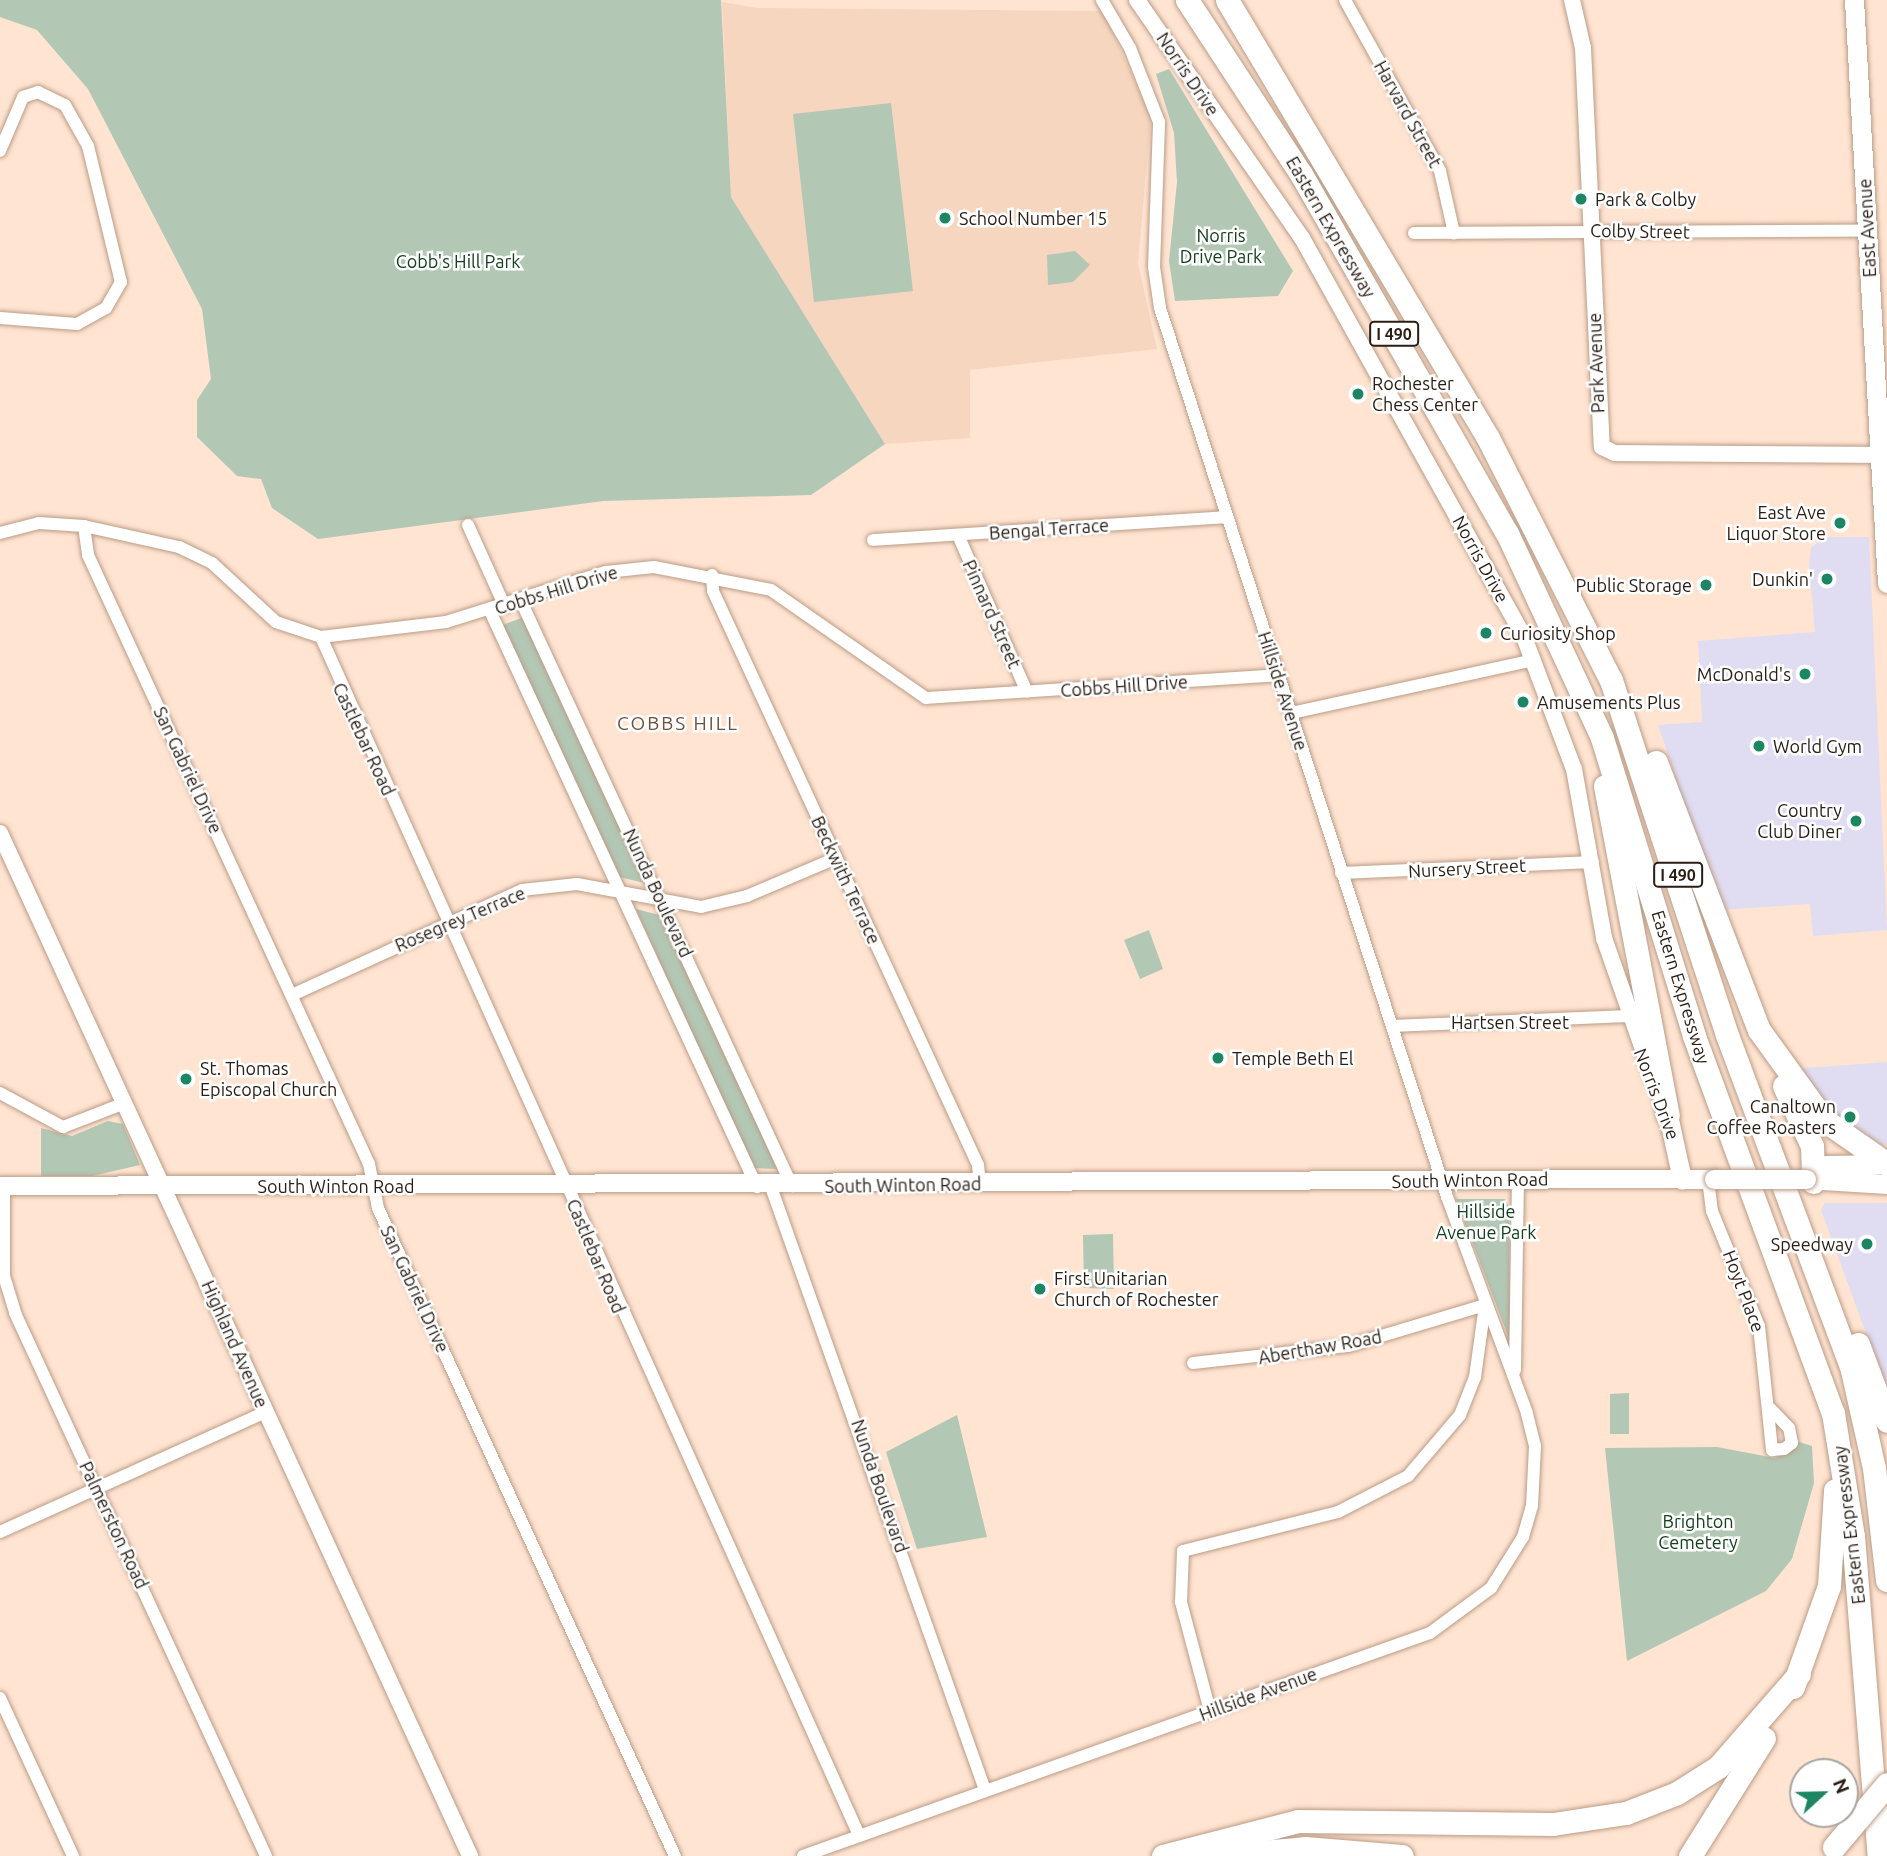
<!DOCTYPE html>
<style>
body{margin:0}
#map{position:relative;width:1887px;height:1856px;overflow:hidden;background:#ffe4d1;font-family:Ubuntu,sans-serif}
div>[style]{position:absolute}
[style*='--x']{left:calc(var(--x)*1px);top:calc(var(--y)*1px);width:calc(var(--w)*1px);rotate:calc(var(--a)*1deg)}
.commercial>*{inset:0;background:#e0dcf2}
.built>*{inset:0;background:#f7d6c0}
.green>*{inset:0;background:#b3c7b5}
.roads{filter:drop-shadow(0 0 2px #bb9c86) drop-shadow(0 0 2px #bb9c86)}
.minor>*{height:12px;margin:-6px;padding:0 6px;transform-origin:6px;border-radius:6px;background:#fff}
.tertiary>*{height:16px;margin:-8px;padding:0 8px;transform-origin:8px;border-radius:8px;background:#fff}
.secondary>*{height:18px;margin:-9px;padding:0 9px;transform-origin:9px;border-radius:9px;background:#fff}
.primary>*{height:19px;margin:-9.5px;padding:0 9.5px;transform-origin:9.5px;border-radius:9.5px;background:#fff}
.motorway>*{height:23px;margin:-11.5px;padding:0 11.5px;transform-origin:11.5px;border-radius:11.5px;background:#fff}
.bridges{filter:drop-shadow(0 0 2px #bb9c86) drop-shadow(0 0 2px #bb9c86)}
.primary-bridge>*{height:19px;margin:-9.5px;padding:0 9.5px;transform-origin:9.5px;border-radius:9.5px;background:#fff}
.motorway-bridge>*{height:23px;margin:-11.5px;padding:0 11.5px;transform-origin:11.5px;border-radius:11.5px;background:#fff}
.dots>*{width:19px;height:19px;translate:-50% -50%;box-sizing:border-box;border:4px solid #fff;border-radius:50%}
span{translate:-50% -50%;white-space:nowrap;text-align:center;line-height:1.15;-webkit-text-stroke:5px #fff;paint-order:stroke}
.shield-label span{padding:2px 5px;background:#fff;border:2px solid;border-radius:5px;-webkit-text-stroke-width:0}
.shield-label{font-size:16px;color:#291d14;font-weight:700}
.street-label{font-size:18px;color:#291d14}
.poi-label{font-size:18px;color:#291d14}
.left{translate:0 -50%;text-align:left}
.right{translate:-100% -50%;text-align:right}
.park-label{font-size:18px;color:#15401e}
.neighbourhood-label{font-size:19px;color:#6d513d;letter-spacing:2px}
.north{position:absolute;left:1789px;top:1758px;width:70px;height:70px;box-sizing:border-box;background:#fff;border:2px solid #a9a5a1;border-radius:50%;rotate:68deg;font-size:19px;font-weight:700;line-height:28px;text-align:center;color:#291d14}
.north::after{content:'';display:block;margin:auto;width:24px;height:32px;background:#1c8562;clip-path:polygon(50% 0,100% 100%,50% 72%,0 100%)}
</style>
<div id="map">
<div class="commercial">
<div style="clip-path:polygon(1824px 537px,1869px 537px,1887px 930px,1813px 936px,1810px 904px,1720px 910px,1658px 725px,1702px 722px,1698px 641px,1815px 632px,1809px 564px,1811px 548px)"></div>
<div style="clip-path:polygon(1887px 1062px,1887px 1144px,1867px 1146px,1792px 1069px)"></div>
<div style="clip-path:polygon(1825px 1203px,1887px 1203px,1887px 1391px,1821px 1210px)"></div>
</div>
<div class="built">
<div style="clip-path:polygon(722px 2px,757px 8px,1103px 11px,1151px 117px,1138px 263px,1157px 349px,970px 370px,970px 438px,885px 444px,731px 197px)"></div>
</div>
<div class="green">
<div style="clip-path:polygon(0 0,721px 0,731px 197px,885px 444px,811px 495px,603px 501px,318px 539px,272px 508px,261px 479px,237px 476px,197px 437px,197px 400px,211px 379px,202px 309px,88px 89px,37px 30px,0 17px)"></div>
<div style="clip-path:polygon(1169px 69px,1293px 271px,1278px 296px,1175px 301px,1169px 261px,1177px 182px,1174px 133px,1156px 74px)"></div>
<div style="clip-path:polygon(891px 103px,913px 291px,814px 302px,793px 114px)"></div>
<div style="clip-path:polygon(1075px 251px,1090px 265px,1073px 282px,1048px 285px,1047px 255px)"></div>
<div style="clip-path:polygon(524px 617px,649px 884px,619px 877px,503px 625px)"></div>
<div style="clip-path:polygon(636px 909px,663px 916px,777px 1169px,753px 1168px)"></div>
<div style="clip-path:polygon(1149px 930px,1163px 969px,1140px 979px,1124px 940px)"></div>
<div style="clip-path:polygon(108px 1121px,123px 1124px,140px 1165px,92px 1176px,41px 1176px,41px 1128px,72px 1136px)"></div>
<div style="clip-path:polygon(1456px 1199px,1505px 1199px,1509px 1207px,1510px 1341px)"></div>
<div style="clip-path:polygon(1113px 1234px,1114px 1289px,1084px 1288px,1083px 1235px)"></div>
<div style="clip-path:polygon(1629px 1393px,1629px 1434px,1610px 1434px,1610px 1394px)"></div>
<div style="clip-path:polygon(957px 1415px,987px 1537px,917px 1549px,886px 1452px)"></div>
<div style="clip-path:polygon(1799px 1442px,1812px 1446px,1814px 1483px,1792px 1559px,1766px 1591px,1627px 1661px,1605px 1448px,1717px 1447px,1775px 1458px)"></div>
</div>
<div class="roads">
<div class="minor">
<div style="--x:1345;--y:0;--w:196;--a:60.9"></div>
<div style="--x:1440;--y:171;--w:64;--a:77.3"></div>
<div style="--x:0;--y:151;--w:59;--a:-66.9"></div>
<div style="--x:23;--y:97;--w:16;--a:-18"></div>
<div style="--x:38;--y:92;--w:30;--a:26"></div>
<div style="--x:65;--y:105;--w:47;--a:60.7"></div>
<div style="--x:88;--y:146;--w:140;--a:76.4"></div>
<div style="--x:121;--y:282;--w:30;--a:120"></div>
<div style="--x:106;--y:308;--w:33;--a:151"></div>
<div style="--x:77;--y:324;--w:77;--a:-175.5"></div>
<div style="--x:1414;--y:233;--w:453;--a:-0.3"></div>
<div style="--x:468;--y:525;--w:90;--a:65.7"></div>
<div style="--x:84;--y:526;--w:29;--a:82"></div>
<div style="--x:88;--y:555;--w:671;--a:65.23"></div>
<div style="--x:369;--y:1164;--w:45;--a:78.4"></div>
<div style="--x:378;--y:1208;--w:713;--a:65.38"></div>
<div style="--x:0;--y:533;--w:40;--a:-14.4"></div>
<div style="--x:39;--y:523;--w:45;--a:3.8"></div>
<div style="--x:84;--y:526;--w:97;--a:12.5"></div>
<div style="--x:179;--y:547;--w:37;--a:26"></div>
<div style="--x:212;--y:563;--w:87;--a:42.7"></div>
<div style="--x:276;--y:622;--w:47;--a:18.4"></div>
<div style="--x:321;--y:637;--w:126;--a:-6.8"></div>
<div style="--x:446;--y:622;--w:168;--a:-17.4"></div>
<div style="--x:606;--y:572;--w:48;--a:-5.9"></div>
<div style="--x:654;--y:567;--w:119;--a:11.1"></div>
<div style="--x:771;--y:590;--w:189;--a:34.9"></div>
<div style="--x:926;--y:698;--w:354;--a:-3.7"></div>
<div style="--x:958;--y:535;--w:171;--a:66.3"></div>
<div style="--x:873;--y:540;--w:354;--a:-3.7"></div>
<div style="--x:712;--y:575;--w:16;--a:86"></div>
<div style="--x:713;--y:591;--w:632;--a:65.22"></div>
<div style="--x:978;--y:1165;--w:19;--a:84"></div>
<div style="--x:521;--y:601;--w:645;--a:65.14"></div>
<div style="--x:490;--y:611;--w:635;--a:65.13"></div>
<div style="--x:321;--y:637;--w:1313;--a:65.82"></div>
<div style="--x:1291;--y:713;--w:249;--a:-12.3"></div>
<div style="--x:1341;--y:873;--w:252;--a:-2.5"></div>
<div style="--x:292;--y:995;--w:253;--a:-24.5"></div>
<div style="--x:522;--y:890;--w:55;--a:-6.2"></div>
<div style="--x:577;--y:884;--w:126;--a:10.5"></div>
<div style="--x:701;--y:907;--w:47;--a:-13.4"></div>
<div style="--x:747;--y:896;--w:97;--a:-23.1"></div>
<div style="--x:1392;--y:1026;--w:236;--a:-2.4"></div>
<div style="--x:0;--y:1093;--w:72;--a:28.4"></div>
<div style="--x:63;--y:1127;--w:66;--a:-21.2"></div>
<div style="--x:1708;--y:1179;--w:32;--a:83"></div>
<div style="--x:1712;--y:1211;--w:124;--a:67.8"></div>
<div style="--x:1759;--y:1326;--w:125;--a:84"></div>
<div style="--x:1772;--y:1450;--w:12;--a:-5"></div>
<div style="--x:1784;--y:1449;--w:10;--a:-37"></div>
<div style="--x:1792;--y:1443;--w:15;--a:-101"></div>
<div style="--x:1789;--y:1428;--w:30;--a:-134"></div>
<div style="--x:4;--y:1186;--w:90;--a:90"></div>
<div style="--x:4;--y:1276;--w:39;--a:73"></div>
<div style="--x:15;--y:1313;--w:598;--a:65.19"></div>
<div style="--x:771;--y:1187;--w:637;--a:70.46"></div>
<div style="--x:1193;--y:1363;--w:156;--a:-6.3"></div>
<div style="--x:1348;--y:1346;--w:143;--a:-16.7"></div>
<div style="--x:1485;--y:1305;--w:73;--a:97.9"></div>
<div style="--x:1475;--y:1377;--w:41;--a:111.5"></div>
<div style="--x:1460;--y:1415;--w:80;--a:130.4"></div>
<div style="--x:1408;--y:1476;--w:79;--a:152.8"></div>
<div style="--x:1338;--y:1512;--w:160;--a:165.9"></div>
<div style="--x:1183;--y:1551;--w:51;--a:92.2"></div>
<div style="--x:1181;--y:1602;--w:113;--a:75.1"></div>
<div style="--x:1515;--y:1370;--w:190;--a:-89.1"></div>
<div style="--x:0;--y:1532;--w:292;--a:-24.3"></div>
<div style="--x:0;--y:1698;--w:174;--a:65.2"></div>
<div style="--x:803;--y:1856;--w:665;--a:-19.58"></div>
<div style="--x:1430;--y:1633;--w:76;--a:-36.4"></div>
<div style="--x:1491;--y:1588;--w:60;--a:-57.9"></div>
<div style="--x:1523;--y:1537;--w:32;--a:-74"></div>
<div style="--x:1532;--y:1506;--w:60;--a:-87.1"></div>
<div style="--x:1535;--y:1446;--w:34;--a:-104"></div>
<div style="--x:1527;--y:1413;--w:230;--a:-110.3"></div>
<div style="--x:1447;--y:1197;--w:934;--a:-107.89"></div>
<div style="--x:1160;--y:308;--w:41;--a:-98.3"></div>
<div style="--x:1154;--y:267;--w:145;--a:-88"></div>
<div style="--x:1159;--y:122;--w:79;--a:-111.4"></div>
<div style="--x:1130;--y:48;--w:56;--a:-120.3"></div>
</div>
<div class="tertiary">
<div style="--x:1137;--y:0;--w:290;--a:55.3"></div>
<div style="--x:1302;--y:238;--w:457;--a:60.9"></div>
<div style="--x:1524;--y:637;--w:141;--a:69.3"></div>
<div style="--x:1574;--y:769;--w:172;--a:79.9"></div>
<div style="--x:1604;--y:938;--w:151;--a:70.7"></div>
<div style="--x:1572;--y:0;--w:49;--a:77.1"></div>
<div style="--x:1583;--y:48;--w:399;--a:87.3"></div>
<div style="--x:1602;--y:447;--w:14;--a:25"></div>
<div style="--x:1615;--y:453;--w:265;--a:0.4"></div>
<div style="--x:0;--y:833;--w:1126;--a:65.32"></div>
</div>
<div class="secondary">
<div style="--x:0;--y:1186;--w:1682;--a:-0.24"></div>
</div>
<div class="primary">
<div style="--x:1854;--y:0;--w:584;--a:86.76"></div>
<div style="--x:1668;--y:1115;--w:66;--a:77.7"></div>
<div style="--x:1682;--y:1179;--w:32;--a:0"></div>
<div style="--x:1887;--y:1164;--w:61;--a:179.1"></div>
<div style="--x:1826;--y:1165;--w:24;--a:145"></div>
<div style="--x:1806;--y:1179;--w:81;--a:3.5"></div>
</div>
<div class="motorway">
<div style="--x:1187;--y:0;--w:208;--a:56.8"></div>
<div style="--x:1301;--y:174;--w:414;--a:60.2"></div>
<div style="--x:1507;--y:533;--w:226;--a:65.1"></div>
<div style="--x:1602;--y:738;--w:312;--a:72.8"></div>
<div style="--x:1694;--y:1036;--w:402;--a:69.8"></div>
<div style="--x:1833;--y:1413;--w:125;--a:80.8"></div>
<div style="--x:1853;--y:1536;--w:321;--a:85.4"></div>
<div style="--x:1227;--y:0;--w:510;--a:59.21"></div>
<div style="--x:1488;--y:438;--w:271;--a:63.1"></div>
<div style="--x:1611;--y:680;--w:373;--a:71.9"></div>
<div style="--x:1727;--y:1035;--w:353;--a:69.5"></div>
<div style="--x:1851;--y:1366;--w:105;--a:77.3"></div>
<div style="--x:1874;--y:1468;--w:113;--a:83.4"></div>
<div style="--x:1656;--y:762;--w:287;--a:69"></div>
<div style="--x:1759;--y:1030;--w:111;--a:54.2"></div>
<div style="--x:1824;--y:1120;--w:77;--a:34.9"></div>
<div style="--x:1605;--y:786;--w:335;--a:79.2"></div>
<div style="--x:1784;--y:1086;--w:66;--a:65"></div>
<div style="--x:1812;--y:1146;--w:36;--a:88"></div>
<div style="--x:1858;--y:1344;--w:82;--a:69.4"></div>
<div style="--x:1793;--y:1687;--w:107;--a:-70.4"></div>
<div style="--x:1829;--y:1586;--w:96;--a:-86.4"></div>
<div style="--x:1163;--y:1856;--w:139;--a:-14.5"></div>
<div style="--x:1298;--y:1821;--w:255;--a:0.7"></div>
<div style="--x:1553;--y:1824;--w:74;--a:-8.6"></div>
<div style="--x:1626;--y:1813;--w:55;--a:-21.4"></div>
<div style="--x:1677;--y:1793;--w:49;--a:-32.4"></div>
<div style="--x:1718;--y:1767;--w:123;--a:-48.9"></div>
<div style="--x:1216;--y:1856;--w:89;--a:-5.1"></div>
<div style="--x:1305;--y:1848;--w:97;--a:4.7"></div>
<div style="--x:1690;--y:1856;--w:139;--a:-57.9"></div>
</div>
</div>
<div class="bridges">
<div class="primary-bridge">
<div style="--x:1714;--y:1179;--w:92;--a:0"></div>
</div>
<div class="motorway-bridge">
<div style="--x:1834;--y:1847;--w:82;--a:-49.9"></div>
</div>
</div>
<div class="dots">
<div style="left:1581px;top:199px;background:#1c8562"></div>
<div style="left:945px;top:218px;background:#1c8562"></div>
<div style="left:1358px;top:394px;background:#1c8562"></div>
<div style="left:1840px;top:523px;background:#1c8562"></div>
<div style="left:1827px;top:579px;background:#1c8562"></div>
<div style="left:1706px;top:585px;background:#1c8562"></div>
<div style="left:1486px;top:633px;background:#1c8562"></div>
<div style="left:1805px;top:674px;background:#1c8562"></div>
<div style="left:1523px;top:702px;background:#1c8562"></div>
<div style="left:1759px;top:746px;background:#1c8562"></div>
<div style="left:1856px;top:821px;background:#1c8562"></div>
<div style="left:1218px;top:1058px;background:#1c8562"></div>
<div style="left:186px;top:1079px;background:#1c8562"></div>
<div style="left:1850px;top:1117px;background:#1c8562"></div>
<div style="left:1867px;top:1244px;background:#1c8562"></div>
<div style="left:1040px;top:1289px;background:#1c8562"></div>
</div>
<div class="shield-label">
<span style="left:1394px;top:334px">I 490</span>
<span style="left:1678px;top:875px">I 490</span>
</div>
<div class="street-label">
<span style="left:1188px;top:74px;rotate:56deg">Norris Drive</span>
<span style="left:1408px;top:114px;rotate:61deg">Harvard Street</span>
<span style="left:1331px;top:227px;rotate:60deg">Eastern Expressway</span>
<span style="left:1867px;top:228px;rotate:-93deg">East Avenue</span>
<span style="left:1640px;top:231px;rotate:1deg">Colby Street</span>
<span style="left:1596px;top:363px;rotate:-92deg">Park Avenue</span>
<span style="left:1049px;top:529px;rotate:-4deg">Bengal Terrace</span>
<span style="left:1481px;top:559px;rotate:61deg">Norris Drive</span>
<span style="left:556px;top:590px;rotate:-17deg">Cobbs Hill Drive</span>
<span style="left:992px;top:614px;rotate:66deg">Pinnard Street</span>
<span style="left:1124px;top:686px;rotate:-4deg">Cobbs Hill Drive</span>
<span style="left:1283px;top:691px;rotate:72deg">Hillside Avenue</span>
<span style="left:364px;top:739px;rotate:65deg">Castlebar Road</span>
<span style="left:188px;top:770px;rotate:65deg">San Gabriel Drive</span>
<span style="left:1467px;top:868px;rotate:-3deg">Nursery Street</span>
<span style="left:846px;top:880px;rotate:65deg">Beckwith Terrace</span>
<span style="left:658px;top:893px;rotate:65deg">Nunda Boulevard</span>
<span style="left:460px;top:919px;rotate:-23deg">Rosegrey Terrace</span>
<span style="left:1681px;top:987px;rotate:73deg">Eastern Expressway</span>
<span style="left:1510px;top:1022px">Hartsen Street</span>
<span style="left:1657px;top:1094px;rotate:69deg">Norris Drive</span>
<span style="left:1470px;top:1180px;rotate:-1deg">South Winton Road</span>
<span style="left:903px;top:1185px;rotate:-1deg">South Winton Road</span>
<span style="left:336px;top:1186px">South Winton Road</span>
<span style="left:596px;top:1256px;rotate:67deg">Castlebar Road</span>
<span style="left:415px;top:1289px;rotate:65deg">San Gabriel Drive</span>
<span style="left:1744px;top:1291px;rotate:69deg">Hoyt Place</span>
<span style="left:235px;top:1344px;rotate:66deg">Highland Avenue</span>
<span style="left:1320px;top:1347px;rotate:-10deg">Aberthaw Road</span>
<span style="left:880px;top:1486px;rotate:71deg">Nunda Boulevard</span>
<span style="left:114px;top:1525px;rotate:65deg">Palmerston Road</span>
<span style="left:1849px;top:1525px;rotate:-97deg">Eastern Expressway</span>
<span style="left:1258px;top:1694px;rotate:-20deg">Hillside Avenue</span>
</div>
<div class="poi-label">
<span class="left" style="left:1595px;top:199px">Park &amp; Colby</span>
<span class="left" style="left:959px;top:218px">School Number 15</span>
<span class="left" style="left:1372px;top:394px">Rochester<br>Chess Center</span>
<span class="right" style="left:1826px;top:523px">East Ave<br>Liquor Store</span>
<span class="right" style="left:1813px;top:579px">Dunkin'</span>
<span class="right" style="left:1692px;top:585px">Public Storage</span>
<span class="left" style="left:1500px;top:633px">Curiosity Shop</span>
<span class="right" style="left:1791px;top:674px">McDonald's</span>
<span class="left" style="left:1537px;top:702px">Amusements Plus</span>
<span class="left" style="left:1773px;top:746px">World Gym</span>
<span class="right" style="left:1842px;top:821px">Country<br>Club Diner</span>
<span class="left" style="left:1232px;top:1058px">Temple Beth El</span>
<span class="left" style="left:200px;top:1079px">St. Thomas<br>Episcopal Church</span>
<span class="right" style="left:1836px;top:1117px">Canaltown<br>Coffee Roasters</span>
<span class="right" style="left:1853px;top:1244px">Speedway</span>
<span class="left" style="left:1054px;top:1289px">First Unitarian<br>Church of Rochester</span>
</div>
<div class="park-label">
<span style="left:1221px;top:246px">Norris<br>Drive Park</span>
<span style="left:458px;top:261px">Cobb's Hill Park</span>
<span style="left:1486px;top:1222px">Hillside<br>Avenue Park</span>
<span style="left:1698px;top:1532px">Brighton<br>Cemetery</span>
</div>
<div class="neighbourhood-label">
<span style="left:678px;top:724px">COBBS HILL</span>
</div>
<div class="north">N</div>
</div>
